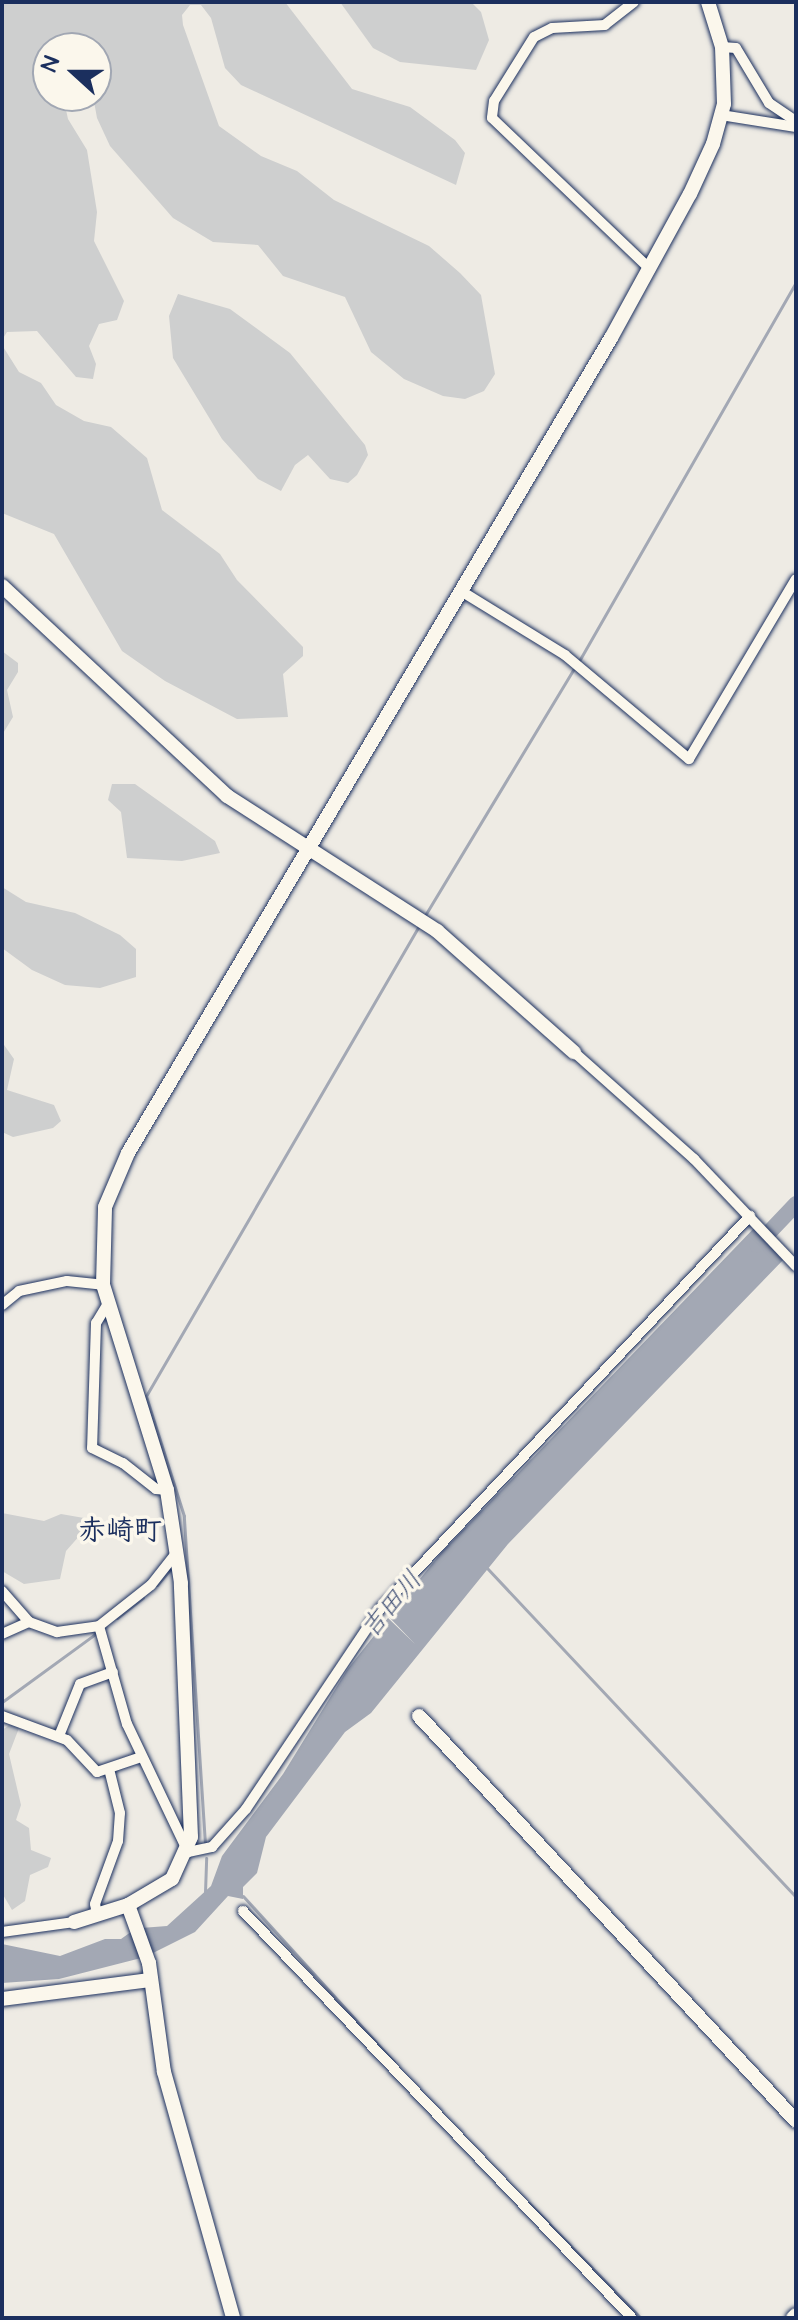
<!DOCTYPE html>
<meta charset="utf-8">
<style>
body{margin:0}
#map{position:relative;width:798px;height:2320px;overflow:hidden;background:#eeebe4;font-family:"Architects Daughter","Klee One",sans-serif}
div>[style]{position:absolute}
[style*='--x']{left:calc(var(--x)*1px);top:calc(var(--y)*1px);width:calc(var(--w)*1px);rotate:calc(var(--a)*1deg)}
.green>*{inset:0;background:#cecfcf}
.water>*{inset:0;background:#a3a8b4}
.stream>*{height:3px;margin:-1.5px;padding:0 1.5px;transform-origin:1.5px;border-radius:1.5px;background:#a3a8b4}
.river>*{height:16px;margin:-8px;padding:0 8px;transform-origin:8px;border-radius:8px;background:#a3a8b4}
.roads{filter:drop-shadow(0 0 2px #1b2f5e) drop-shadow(0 0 2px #1b2f5e)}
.street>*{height:10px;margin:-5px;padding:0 5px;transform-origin:5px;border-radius:5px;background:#fbf7ec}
.secondary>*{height:14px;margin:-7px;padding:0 7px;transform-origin:7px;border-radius:7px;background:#fbf7ec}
span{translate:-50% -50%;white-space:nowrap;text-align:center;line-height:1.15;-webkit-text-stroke:7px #fbf7ec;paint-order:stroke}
.water-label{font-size:26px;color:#445378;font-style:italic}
.quarter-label{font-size:28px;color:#1b2f5e;font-weight:700}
.frame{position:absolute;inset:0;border:4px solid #1b2f5e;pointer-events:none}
.north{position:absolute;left:32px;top:32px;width:80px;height:80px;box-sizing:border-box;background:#fbf7ec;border:2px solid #a1a7b3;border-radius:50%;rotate:291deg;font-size:22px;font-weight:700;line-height:32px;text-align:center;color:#1b2f5e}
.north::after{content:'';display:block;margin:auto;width:28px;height:36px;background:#1b2f5e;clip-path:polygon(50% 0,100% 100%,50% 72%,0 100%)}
</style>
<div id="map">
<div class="green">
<div style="clip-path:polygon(2px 2px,285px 2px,352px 89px,410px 107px,455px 140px,465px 153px,456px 185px,241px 85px,225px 68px,211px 18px,201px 5px,190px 5px,182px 15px,183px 25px,219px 126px,261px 156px,297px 171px,334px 200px,429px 246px,460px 273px,481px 295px,495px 374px,484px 391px,465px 399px,443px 396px,404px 379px,371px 352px,345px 297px,283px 276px,258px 245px,213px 242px,173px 218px,110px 146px,97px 118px,93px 96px,96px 48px,48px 48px,48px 96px,63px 96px,68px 119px,87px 150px,97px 212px,94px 241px,124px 301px,117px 320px,99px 324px,89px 346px,96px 364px,93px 379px,76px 377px,37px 331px,7px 332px,2px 340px)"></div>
<div style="clip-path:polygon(340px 2px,471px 2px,481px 12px,489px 40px,476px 70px,400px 62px,373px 48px)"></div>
<div style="clip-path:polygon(178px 294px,230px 309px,290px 353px,365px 445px,368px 455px,357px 475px,348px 483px,330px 479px,308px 455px,295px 465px,281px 491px,258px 479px,222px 439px,173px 358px,169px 316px)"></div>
<div style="clip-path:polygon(2px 345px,19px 372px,41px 383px,56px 405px,84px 421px,111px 427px,147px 458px,162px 510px,220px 554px,237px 580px,303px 647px,303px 656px,283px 674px,288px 717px,237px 719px,165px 681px,122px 651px,54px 534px,2px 513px)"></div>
<div style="clip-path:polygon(2px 651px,18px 663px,18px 672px,7px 690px,13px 717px,2px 735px)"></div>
<div style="clip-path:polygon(112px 784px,135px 784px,215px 841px,220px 853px,182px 861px,127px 858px,121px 812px,108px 800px)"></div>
<div style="clip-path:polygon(2px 887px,26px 902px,75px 913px,120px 935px,136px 949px,136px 977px,100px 988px,65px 985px,32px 970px,2px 948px)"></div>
<div style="clip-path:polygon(2px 1042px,14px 1059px,7px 1090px,54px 1105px,61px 1121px,53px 1128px,13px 1137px,2px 1132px)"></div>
<div style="clip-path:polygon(2px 1513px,44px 1521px,61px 1514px,84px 1518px,89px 1525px,66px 1551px,60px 1579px,24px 1584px,2px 1571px)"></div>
<div style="clip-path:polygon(11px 1724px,19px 1728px,9px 1754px,21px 1805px,16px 1820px,29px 1828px,31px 1850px,51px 1858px,48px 1867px,30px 1875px,25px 1901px,12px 1910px,2px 1893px,2px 1730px)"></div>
</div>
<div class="water">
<div style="clip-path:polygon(756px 1226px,785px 1258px,508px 1544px,371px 1713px,345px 1732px,266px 1837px,257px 1873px,243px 1887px,243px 1899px,228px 1896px,195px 1932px,147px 1956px,141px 1928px,167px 1926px,211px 1886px,222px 1856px,283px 1774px,347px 1670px,388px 1618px,415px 1644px,389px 1617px,441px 1553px)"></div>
<div style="clip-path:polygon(135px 1929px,145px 1957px,59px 1979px,2px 1983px,2px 1944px,60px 1956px,105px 1939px,121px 1939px)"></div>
</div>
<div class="stream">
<div style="--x:579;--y:661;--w:437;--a:-60.2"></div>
<div style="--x:424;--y:917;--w:292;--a:-58.9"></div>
<div style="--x:487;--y:1568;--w:451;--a:46.8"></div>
<div style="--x:157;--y:1585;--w:25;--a:-50"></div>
<div style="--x:117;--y:1618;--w:33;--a:-38"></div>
<div style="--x:2;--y:1702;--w:119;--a:-36.1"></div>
<div style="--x:205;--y:1844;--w:329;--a:-93.7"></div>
<div style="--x:184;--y:1516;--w:126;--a:-107.6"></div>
<div style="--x:146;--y:1396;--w:546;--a:-59.86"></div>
<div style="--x:205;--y:1892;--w:34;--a:-88"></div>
<div style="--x:243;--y:1896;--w:224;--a:47.7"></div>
<div style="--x:529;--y:2203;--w:161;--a:45.8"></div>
</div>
<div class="river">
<div style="--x:757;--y:1245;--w:57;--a:-46.4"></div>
</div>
<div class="roads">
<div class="street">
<div style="--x:634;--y:2;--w:37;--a:142"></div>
<div style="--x:605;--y:25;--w:53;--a:176.8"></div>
<div style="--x:552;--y:28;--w:20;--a:153"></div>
<div style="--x:534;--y:37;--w:75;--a:122"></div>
<div style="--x:494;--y:101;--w:17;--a:97"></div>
<div style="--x:492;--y:118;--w:219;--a:43.7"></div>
<div style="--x:722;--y:47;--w:14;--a:4"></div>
<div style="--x:736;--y:48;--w:64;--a:59"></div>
<div style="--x:769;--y:103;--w:32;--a:34"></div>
<div style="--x:721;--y:115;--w:76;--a:9.1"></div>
<div style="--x:461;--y:591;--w:122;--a:31.6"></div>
<div style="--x:565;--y:655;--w:162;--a:40"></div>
<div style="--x:689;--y:759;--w:209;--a:-59.3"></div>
<div style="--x:574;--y:1052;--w:161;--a:41.7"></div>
<div style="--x:694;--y:1159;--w:148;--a:46.4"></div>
<div style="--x:2;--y:1305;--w:22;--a:-39"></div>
<div style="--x:19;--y:1291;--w:49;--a:-11.8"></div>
<div style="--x:67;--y:1281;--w:36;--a:6"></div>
<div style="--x:107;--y:1305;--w:21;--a:121"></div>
<div style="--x:96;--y:1323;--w:125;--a:91.8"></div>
<div style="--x:92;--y:1448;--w:34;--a:26"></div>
<div style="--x:123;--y:1463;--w:42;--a:38.2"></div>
<div style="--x:156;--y:1489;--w:11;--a:5"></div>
<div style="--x:177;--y:1552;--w:42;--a:128.2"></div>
<div style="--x:151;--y:1585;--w:66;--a:141.7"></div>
<div style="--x:99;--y:1626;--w:102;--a:74.1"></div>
<div style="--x:127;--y:1724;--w:142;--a:64.5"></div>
<div style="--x:188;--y:1852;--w:25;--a:-12"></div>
<div style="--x:212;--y:1847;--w:51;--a:-48.2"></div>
<div style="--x:246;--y:1809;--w:241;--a:-56.2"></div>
<div style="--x:380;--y:1609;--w:540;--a:-46.73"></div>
<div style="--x:2;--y:1591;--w:41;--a:48.9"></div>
<div style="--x:2;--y:1634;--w:30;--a:-24"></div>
<div style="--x:29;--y:1622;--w:30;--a:20"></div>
<div style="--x:57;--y:1632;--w:42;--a:-8.1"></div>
<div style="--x:2;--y:1716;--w:69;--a:20.3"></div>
<div style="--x:67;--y:1740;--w:44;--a:46.8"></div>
<div style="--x:97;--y:1772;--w:46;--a:-18.8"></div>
<div style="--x:59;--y:1736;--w:56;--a:-68"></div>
<div style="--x:80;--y:1684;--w:35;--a:-20"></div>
<div style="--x:243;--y:1911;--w:563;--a:46.3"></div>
<div style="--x:97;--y:1915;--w:11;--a:-100"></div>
<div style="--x:95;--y:1904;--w:67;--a:-69.9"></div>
<div style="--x:118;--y:1841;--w:28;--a:-86"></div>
<div style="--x:120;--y:1813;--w:45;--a:-104"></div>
<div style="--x:2;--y:1932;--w:73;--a:-7.9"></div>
</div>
<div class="secondary">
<div style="--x:2;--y:586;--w:308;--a:43"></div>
<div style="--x:227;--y:796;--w:250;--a:32.7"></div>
<div style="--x:437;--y:931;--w:183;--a:41.5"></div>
<div style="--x:419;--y:1716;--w:553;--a:47.05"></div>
<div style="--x:128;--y:1905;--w:62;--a:70.1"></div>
<div style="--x:149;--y:1963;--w:110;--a:82.2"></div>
<div style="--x:164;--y:2072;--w:255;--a:74.3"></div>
<div style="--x:74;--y:1922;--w:57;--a:-17.5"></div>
<div style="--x:128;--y:1905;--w:51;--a:-30.6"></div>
<div style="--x:172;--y:1879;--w:46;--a:-65.7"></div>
<div style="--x:191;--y:1837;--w:254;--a:-92.3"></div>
<div style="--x:181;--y:1583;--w:94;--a:-98.6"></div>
<div style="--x:167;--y:1490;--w:215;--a:-107.3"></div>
<div style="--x:103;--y:1285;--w:78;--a:-88.5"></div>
<div style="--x:105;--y:1207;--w:59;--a:-66.9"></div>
<div style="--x:128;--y:1153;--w:947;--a:-59.35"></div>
<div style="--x:611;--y:338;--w:164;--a:-61.3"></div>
<div style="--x:690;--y:194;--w:55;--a:-65.3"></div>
<div style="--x:713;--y:144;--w:41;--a:-74.6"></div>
<div style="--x:724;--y:104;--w:57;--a:-92"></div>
<div style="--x:722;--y:47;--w:47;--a:-107.3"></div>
<div style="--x:2;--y:1999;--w:150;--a:-7.3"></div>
<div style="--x:793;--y:2318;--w:4;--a:-45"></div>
</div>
</div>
<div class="water-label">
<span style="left:392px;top:1605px;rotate:-50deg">吉田川</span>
</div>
<div class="quarter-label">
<span style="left:120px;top:1531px">赤崎町</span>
</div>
<div class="frame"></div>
<div class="north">N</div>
</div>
